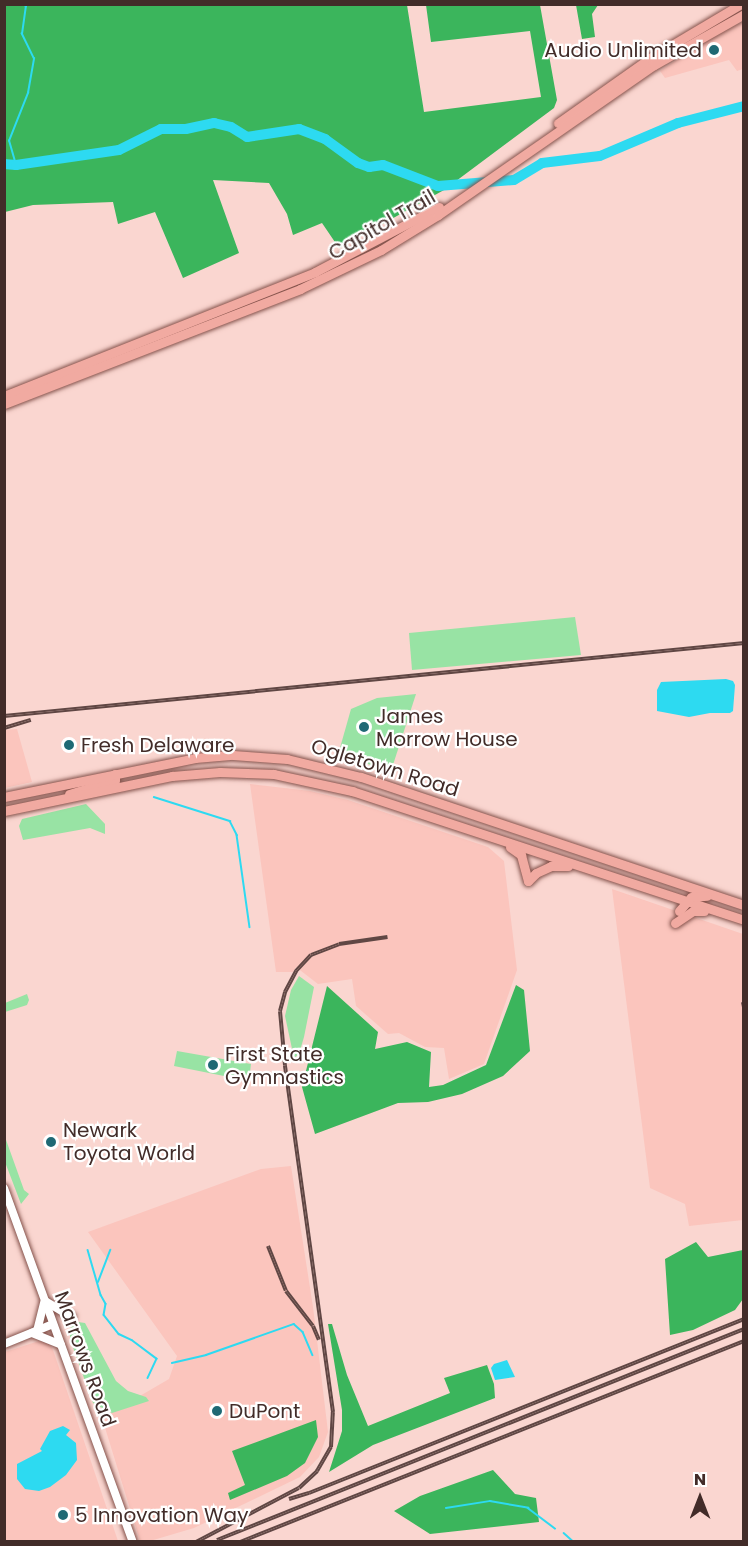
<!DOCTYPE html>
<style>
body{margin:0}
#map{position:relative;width:748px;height:1546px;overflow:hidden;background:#fad6d0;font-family:Poppins,sans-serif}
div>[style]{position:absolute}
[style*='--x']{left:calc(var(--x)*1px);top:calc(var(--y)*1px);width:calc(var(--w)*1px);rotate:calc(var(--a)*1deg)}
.built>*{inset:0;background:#fbc5bd}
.green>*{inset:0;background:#98e3a4}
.forest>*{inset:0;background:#3bb55c}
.water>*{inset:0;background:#2ddaf1}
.stream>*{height:1.5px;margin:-0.75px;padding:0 0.75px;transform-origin:0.75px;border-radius:0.75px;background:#2ddaf1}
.river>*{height:10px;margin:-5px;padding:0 5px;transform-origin:5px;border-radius:5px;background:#2ddaf1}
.roads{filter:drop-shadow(0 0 2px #85534c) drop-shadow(0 0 2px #85534c)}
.tertiary>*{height:8px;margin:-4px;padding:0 4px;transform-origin:4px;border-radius:4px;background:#fff}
.primary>*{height:9px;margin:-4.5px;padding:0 4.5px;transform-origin:4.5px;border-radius:4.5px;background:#f1aaa1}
.rail>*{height:4px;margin-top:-2px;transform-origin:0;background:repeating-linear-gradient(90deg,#fff 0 4.5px,#604744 0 9px);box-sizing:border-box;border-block:2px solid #604744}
.dots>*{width:16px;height:16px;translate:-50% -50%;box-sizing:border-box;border:3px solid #fff;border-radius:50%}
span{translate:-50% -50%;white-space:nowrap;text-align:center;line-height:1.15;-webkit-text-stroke:4.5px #fff;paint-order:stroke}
.poi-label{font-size:20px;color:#422c29}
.right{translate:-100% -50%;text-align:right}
.left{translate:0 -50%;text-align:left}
.street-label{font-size:20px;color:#422c29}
.frame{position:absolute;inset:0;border:6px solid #422c29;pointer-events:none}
.north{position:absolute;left:670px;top:1468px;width:60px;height:60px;-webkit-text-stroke:4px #fff;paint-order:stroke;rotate:0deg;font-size:16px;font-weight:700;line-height:24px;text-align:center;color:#422c29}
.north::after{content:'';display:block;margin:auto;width:21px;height:27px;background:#422c29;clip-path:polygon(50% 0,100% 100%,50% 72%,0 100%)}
</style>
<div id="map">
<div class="built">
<div style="clip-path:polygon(743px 22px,743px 69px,737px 71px,729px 60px,665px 78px,660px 71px,712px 37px)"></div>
<div style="clip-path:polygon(17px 729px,32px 782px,5px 788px,5px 730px)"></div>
<div style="clip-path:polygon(250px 784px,310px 791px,348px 800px,488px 847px,504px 861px,517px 970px,484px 1064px,449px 1079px,444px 1048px,425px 1047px,399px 1033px,388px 1034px,356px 1006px,352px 979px,318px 984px,296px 967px,293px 972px,276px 972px)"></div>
<div style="clip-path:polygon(612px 889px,743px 934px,743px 1220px,689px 1226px,685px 1204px,650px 1188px)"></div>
<div style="clip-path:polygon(291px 1166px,313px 1307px,328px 1432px,319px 1457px,300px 1477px,194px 1528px,150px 1541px,140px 1541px,102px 1418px,169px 1379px,177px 1356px,88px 1232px,261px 1169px)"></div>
<div style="clip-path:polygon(42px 1340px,49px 1343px,53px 1350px,118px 1541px,5px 1542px,5px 1352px)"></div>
</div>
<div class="green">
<div style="clip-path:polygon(575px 617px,581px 655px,412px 670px,409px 633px)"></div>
<div style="clip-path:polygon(416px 694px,391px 771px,338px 755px,351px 709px,377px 698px)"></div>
<div style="clip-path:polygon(86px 804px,105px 824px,105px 834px,90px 828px,23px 840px,19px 826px,22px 819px)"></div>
<div style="clip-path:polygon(299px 976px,314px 987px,304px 1037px,299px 1054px,294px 1058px,285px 1016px,291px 990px)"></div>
<div style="clip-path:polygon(27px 994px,29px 1000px,27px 1005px,5px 1012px,5px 1003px)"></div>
<div style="clip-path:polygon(177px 1051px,251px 1064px,249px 1081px,174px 1066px)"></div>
<div style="clip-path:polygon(5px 1137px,24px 1190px,29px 1194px,21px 1204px,5px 1162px)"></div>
<div style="clip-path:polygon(78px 1322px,85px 1323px,116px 1381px,128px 1391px,146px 1397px,149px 1401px,112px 1413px,93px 1403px,71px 1342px,69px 1329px)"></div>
</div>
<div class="forest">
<div style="clip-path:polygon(4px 5px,407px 5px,424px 112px,541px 97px,530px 31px,431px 42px,426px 5px,540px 5px,557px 100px,554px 108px,444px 190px,339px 248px,322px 223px,293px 235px,287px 214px,269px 183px,213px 180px,239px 253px,183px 278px,155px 212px,118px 224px,113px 202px,33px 205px,5px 212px)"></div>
<div style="clip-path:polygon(576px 5px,598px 5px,592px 14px,595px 37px,582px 39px)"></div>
<div style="clip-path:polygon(516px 985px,524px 990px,530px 1051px,503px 1076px,462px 1094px,428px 1102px,398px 1103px,315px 1134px,302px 1087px,327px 986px,378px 1032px,375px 1049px,407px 1042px,431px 1052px,429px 1087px,443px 1085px,486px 1065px)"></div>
<div style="clip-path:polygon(696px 1242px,708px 1257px,743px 1250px,743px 1299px,735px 1310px,693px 1330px,670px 1335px,665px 1259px)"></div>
<div style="clip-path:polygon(328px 1324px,332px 1324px,347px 1375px,368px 1426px,450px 1393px,444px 1378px,487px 1365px,494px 1384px,495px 1398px,373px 1445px,329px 1472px,342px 1431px,342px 1410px)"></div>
<div style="clip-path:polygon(316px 1420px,318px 1437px,305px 1463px,287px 1476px,230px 1500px,228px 1493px,245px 1485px,232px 1451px)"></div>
<div style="clip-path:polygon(493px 1470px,515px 1494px,536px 1498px,539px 1522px,430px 1534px,394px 1511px,420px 1496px)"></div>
</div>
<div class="water">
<div style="clip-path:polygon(726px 679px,733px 681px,735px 685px,733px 711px,730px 713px,710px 713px,689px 717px,657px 711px,657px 690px,661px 682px)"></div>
<div style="clip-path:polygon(507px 1360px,515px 1377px,495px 1380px,491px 1368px,494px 1364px)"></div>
<div style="clip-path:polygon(63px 1426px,70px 1430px,66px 1435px,76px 1443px,77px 1460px,66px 1475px,50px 1487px,39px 1491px,25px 1489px,17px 1479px,17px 1464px,42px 1451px,40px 1449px,50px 1431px)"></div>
</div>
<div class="stream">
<div style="--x:16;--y:165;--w:25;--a:-106"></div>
<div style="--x:9;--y:141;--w:52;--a:-68.4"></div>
<div style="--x:28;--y:93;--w:35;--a:-80"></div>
<div style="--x:34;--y:59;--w:28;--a:-116"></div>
<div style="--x:22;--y:34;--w:27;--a:-82"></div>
<div style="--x:26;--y:7;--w:4;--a:-124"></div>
<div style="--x:154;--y:797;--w:80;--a:17.5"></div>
<div style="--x:230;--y:821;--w:16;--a:63"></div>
<div style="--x:237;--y:835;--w:93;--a:82"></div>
<div style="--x:88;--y:1250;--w:47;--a:73.9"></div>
<div style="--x:101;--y:1295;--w:10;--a:61"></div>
<div style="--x:106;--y:1304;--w:11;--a:100"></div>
<div style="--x:104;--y:1315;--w:24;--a:52"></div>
<div style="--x:119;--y:1334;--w:14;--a:25"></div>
<div style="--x:132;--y:1340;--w:31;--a:37"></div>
<div style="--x:157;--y:1359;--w:21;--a:115"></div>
<div style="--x:98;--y:1282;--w:34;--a:-69"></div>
<div style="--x:172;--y:1363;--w:35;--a:-13"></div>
<div style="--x:206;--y:1355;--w:93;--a:-19.4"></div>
<div style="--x:294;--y:1324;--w:12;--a:42"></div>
<div style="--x:303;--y:1332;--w:25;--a:67"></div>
<div style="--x:446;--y:1508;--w:45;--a:-9"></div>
<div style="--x:490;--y:1501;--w:39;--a:10"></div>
<div style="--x:528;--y:1508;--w:34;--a:37"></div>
<div style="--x:564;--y:1533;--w:13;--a:42"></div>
</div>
<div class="river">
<div style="--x:4;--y:164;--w:12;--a:5"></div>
<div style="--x:16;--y:165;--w:104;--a:-8.3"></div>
<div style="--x:119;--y:150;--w:47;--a:-26.6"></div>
<div style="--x:161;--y:129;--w:25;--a:0"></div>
<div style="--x:186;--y:129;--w:29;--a:-12"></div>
<div style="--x:214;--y:123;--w:17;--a:13"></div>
<div style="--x:231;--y:127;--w:19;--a:32"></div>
<div style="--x:247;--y:137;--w:53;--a:-8.7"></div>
<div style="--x:299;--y:129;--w:28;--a:21"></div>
<div style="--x:325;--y:139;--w:41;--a:36"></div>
<div style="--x:358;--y:163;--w:12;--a:20"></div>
<div style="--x:369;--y:167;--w:14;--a:-8"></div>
<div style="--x:383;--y:165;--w:59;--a:20.9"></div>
<div style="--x:438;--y:186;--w:76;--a:-4.5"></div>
<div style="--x:514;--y:180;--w:33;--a:-31"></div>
<div style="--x:542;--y:163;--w:58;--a:-6.9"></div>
<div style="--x:600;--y:156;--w:85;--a:-22.9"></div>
<div style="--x:678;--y:123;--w:68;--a:-14.4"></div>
</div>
<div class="roads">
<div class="tertiary">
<div style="--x:4;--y:1188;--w:377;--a:70"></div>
<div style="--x:45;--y:1301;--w:31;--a:31"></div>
<div style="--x:37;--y:1331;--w:29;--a:-76"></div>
<div style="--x:32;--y:1333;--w:31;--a:22"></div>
<div style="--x:4;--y:1344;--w:53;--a:-22.2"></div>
</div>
<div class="primary">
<div style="--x:558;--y:123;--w:113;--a:-35.2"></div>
<div style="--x:650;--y:58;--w:106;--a:-30.7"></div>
<div style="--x:4;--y:396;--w:335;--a:-21.7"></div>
<div style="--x:315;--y:272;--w:140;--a:-27.7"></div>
<div style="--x:4;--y:404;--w:318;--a:-21.2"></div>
<div style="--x:300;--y:289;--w:90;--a:-25.7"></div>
<div style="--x:381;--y:250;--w:67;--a:-31.6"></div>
<div style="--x:438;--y:215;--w:263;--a:-34.8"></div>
<div style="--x:654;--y:65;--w:103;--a:-29.5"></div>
<div style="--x:69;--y:794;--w:48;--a:-16.9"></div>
<div style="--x:115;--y:780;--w:6;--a:-90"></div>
<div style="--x:4;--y:797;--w:195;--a:-11.5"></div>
<div style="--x:195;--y:758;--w:38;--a:-5"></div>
<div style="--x:233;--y:755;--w:54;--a:4.2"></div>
<div style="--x:287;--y:759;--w:76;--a:13.7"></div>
<div style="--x:361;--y:777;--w:404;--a:18.5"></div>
<div style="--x:4;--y:811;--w:172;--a:-11.8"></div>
<div style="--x:172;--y:776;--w:48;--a:-4.8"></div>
<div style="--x:220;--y:772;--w:54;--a:2.1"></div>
<div style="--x:274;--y:774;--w:80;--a:12.3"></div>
<div style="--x:352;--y:791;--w:413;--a:18.2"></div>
<div style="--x:510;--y:847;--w:14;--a:36"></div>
<div style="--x:521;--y:855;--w:27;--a:75"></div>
<div style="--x:528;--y:881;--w:11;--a:-45"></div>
<div style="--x:536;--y:873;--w:17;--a:-25"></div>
<div style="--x:551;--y:866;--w:17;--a:0"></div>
<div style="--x:679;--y:911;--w:18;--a:-49"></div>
<div style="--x:691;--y:897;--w:16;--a:-4"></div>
<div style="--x:675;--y:923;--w:22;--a:-34"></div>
<div style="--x:693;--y:911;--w:11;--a:0"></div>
</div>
</div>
<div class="rail">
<div style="--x:4;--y:716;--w:744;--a:-5.63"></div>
<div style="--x:4;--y:728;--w:28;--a:-17"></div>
<div style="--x:743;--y:1002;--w:5;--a:79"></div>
<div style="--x:268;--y:1246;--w:48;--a:68.2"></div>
<div style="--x:286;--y:1291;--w:44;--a:52.4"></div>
<div style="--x:313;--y:1326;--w:15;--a:67"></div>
<div style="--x:289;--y:1499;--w:21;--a:-17"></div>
<div style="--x:309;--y:1493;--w:469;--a:-21.8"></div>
<div style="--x:217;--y:1540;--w:568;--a:-21.82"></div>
<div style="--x:196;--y:1542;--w:116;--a:-27.7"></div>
<div style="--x:299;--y:1488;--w:25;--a:-43"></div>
<div style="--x:317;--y:1471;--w:28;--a:-60"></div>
<div style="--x:331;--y:1447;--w:35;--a:-87"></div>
<div style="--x:333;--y:1412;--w:350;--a:-97.9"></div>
<div style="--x:285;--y:1065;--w:54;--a:-95.3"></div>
<div style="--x:280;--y:1011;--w:20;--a:-75"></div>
<div style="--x:285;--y:992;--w:24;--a:-62"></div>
<div style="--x:296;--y:971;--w:22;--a:-47"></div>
<div style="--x:311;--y:955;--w:30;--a:-21"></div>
<div style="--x:339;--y:944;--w:49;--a:-8.3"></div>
<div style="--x:240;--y:1542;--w:543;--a:-21.74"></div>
</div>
<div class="dots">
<div style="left:714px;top:50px;background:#1f6974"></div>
<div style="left:364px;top:727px;background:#1f6974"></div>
<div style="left:69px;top:745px;background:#1f6974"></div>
<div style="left:213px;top:1065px;background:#1f6974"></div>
<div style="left:51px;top:1142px;background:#1f6974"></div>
<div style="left:217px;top:1411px;background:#1f6974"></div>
<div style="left:63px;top:1515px;background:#1f6974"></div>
</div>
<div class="poi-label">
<span class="right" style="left:702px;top:50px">Audio Unlimited</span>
<span class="left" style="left:376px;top:728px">James<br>Morrow House</span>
<span class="left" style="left:81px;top:745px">Fresh Delaware</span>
<span class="left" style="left:225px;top:1066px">First State<br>Gymnastics</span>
<span class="left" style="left:63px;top:1142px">Newark<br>Toyota World</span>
<span class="left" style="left:229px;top:1411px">DuPont</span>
<span class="left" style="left:75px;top:1515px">5 Innovation Way</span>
</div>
<div class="street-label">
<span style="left:382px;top:225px;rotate:-30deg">Capitol Trail</span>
<span style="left:385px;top:768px;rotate:17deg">Ogletown Road</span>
<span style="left:85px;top:1359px;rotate:70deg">Marrows Road</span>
</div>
<div class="frame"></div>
<div class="north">N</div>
</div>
